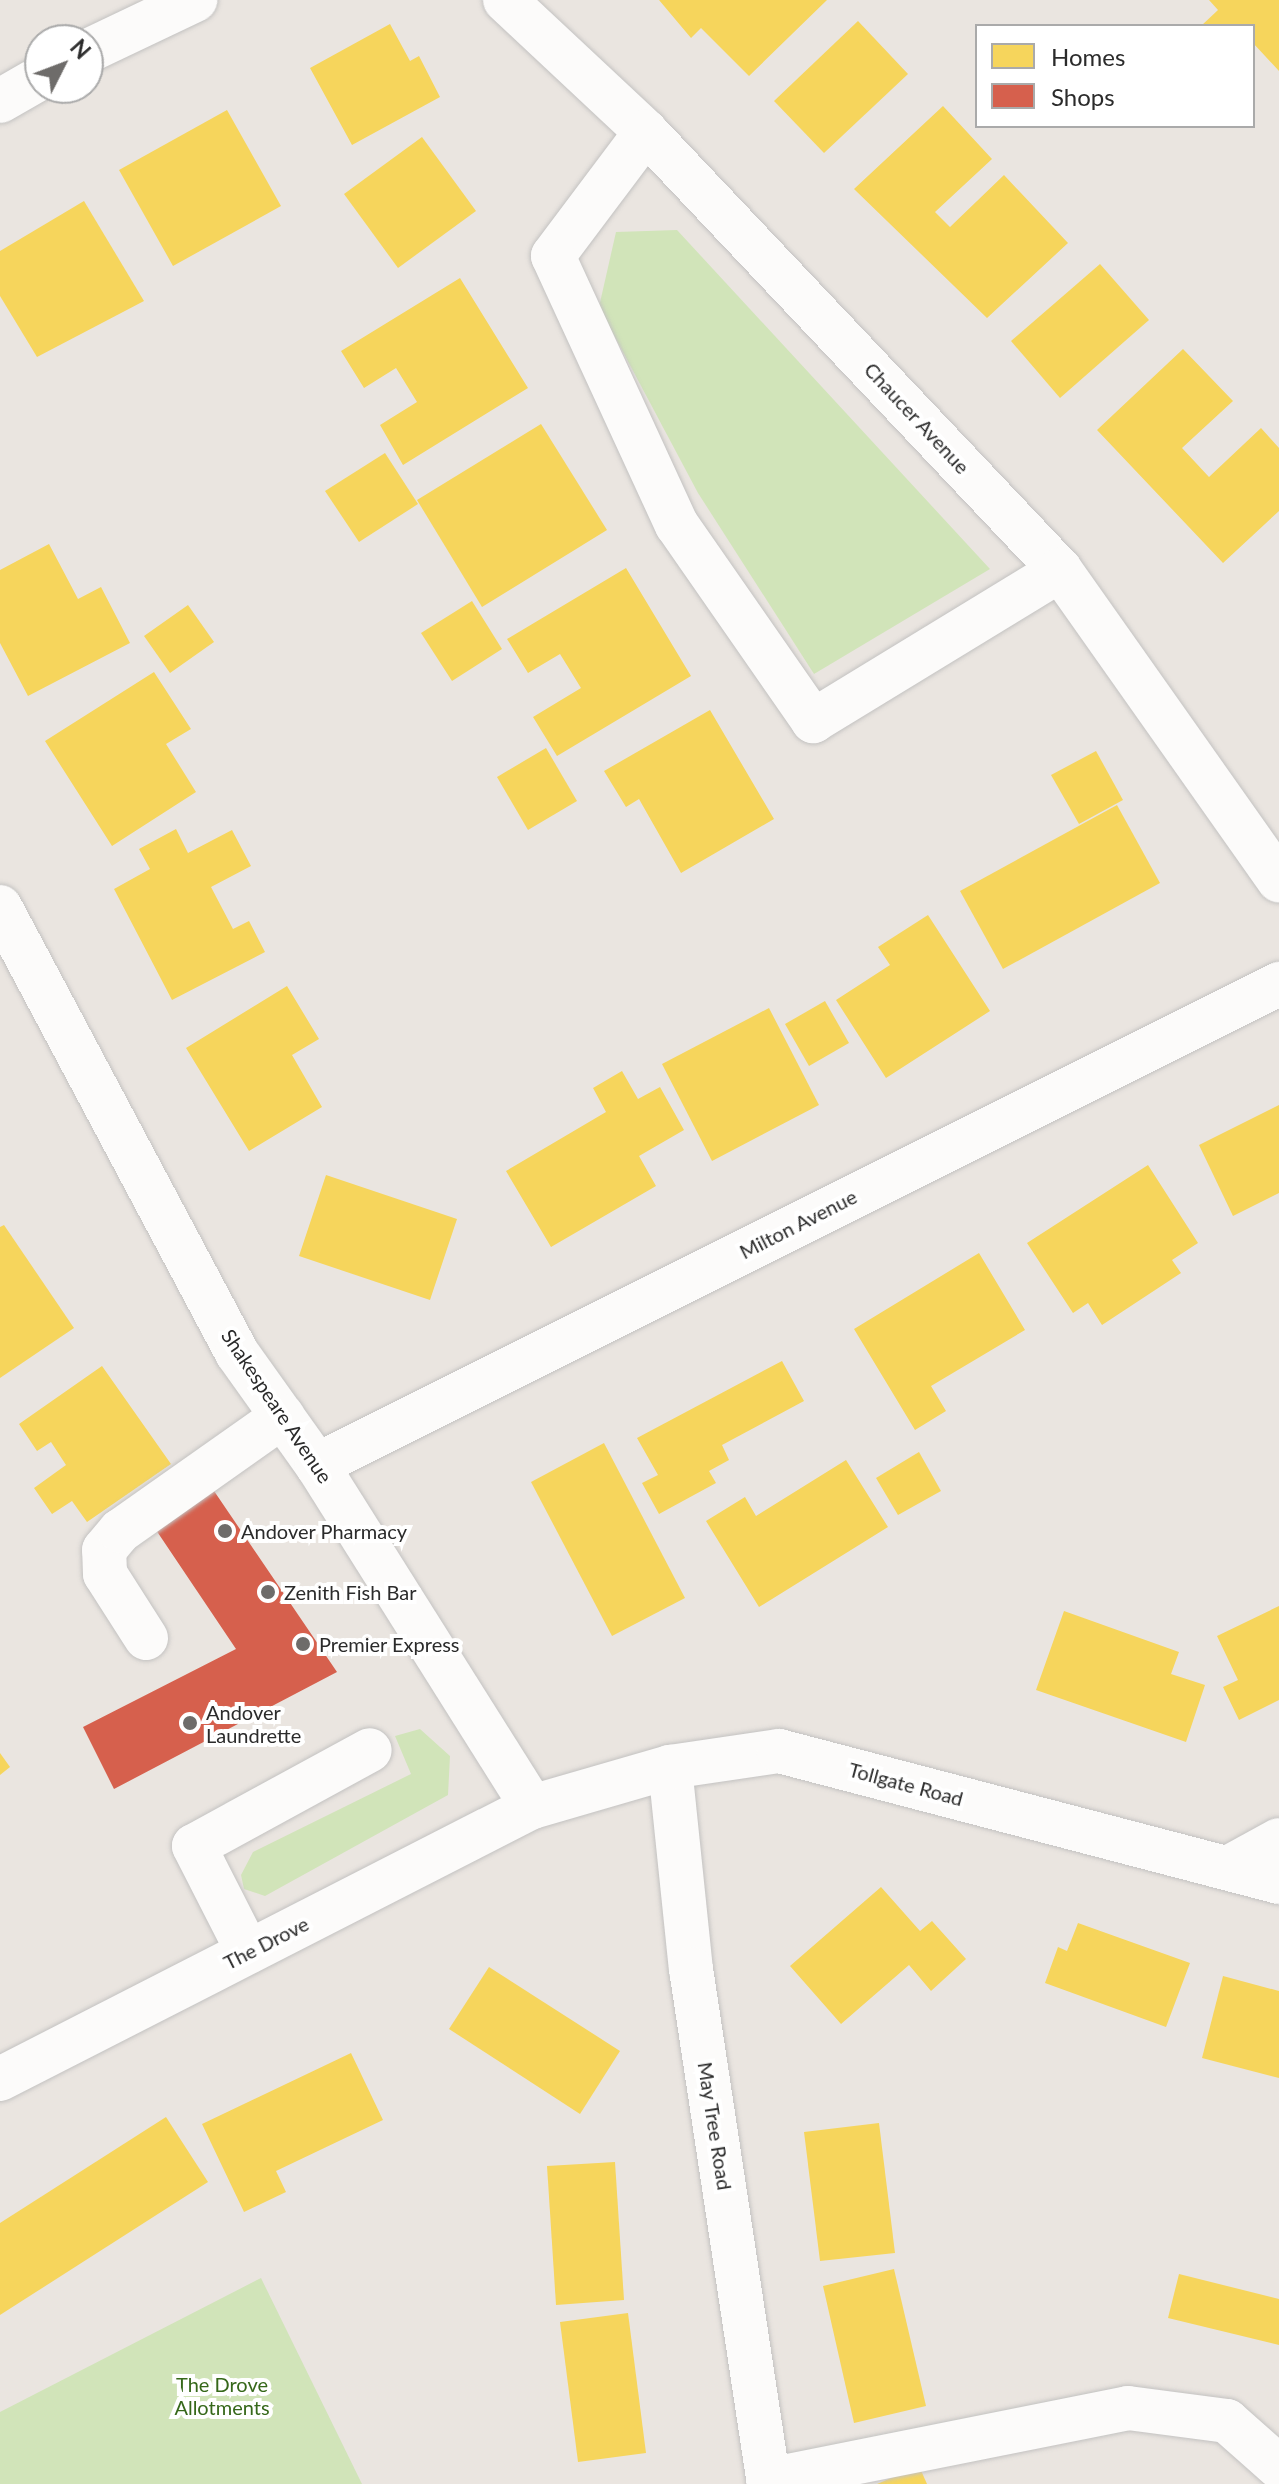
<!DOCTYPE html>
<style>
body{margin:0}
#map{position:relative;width:1279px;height:2484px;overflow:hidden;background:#eae5e0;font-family:Lato,sans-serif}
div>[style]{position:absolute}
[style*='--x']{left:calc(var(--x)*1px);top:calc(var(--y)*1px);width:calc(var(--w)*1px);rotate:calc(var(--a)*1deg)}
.green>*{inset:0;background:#d1e4b9}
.homes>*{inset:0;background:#f6d55c}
.shops>*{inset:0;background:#d6604d}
.roads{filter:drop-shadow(0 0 2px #c3c2c1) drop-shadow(0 0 2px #c3c2c1)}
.minor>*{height:44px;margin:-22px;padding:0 22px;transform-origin:22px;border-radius:22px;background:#fcfbfa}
.dots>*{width:22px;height:22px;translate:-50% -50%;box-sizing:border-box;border:4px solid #fff;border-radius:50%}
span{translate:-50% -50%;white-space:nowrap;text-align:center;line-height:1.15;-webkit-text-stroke:8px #fff;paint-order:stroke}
.street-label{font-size:20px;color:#2b2b2b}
.poi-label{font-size:20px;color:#2b2b2b}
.left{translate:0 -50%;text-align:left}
.park-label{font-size:20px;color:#36681a}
.legend{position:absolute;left:975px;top:24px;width:280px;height:104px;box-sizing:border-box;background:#fff;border:2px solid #aaa;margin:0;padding:10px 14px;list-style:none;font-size:24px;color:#2b2b2b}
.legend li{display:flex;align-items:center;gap:16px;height:40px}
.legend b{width:40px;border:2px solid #aaa}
.north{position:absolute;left:24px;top:24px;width:80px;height:80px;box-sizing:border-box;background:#fff;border:2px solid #aaa;border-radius:50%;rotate:48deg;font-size:22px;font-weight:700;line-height:32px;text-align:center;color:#2b2b2b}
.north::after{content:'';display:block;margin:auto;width:28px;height:36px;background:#6e6c6a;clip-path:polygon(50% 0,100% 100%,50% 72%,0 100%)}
</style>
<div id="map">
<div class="green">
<div style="clip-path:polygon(677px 230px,990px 569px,814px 674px,698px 493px,599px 307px,616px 232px)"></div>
<div style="clip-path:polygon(420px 1729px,450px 1756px,448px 1795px,265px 1896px,244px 1889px,241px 1875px,253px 1852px,411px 1774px,395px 1736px)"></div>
<div style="clip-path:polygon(261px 2278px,362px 2484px,0 2484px,0 2412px)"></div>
</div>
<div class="homes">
<div style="clip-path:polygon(659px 0,827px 0,749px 76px,701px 28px,691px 38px)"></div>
<div style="clip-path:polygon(1209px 0,1279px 0,1279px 71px,1253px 43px,1253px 26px,1201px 26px,1218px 10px)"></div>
<div style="clip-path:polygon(858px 21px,908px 74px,824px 153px,774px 101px)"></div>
<div style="clip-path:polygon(390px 24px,410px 61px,419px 56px,440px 97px,352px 145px,310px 68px)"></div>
<div style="clip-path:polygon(943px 106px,992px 159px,935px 212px,950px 227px,1004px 175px,1068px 243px,987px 318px,854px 189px)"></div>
<div style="clip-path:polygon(227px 110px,281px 206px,173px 266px,119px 170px)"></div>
<div style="clip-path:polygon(422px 137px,476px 211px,398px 268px,344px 194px)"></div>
<div style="clip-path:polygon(84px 201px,144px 301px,37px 357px,0 296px,0 251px)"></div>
<div style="clip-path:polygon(1100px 264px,1149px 320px,1060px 398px,1011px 341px)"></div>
<div style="clip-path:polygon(460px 278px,528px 388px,403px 465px,380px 425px,417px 402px,396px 368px,364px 388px,341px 351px)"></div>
<div style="clip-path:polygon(1183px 349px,1233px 401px,1182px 448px,1209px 477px,1261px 428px,1279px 448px,1279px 511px,1223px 563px,1097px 430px)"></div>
<div style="clip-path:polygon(541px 424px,607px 530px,482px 607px,417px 500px)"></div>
<div style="clip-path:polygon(385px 453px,418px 504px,359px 542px,325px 491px)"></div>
<div style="clip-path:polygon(49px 544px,78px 599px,101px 587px,130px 643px,28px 696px,0 643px,0 570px)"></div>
<div style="clip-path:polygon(626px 568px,691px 676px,557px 756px,533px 717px,581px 688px,560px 654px,528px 673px,507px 639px)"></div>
<div style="clip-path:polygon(472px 601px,502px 649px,452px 681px,421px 633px)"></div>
<div style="clip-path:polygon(188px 605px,214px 642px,170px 673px,144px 636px)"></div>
<div style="clip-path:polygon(154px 672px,191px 729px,166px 744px,196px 792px,112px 846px,45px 741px)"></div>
<div style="clip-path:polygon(710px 710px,774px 819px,681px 873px,639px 799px,626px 807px,604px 771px)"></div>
<div style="clip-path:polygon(546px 748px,577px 801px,528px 830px,497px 777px)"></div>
<div style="clip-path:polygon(1096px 751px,1123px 800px,1079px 824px,1051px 775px)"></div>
<div style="clip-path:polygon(1117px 805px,1160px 883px,1003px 969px,960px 891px)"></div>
<div style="clip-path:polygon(176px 829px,188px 853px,232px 830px,251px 866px,211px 887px,233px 929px,249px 921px,265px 952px,172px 1000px,114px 889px,150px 869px,139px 849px)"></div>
<div style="clip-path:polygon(928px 915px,990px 1011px,886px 1078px,836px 1000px,890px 965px,878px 947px)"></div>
<div style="clip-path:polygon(287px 986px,319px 1039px,292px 1055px,322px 1107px,249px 1151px,186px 1048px)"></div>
<div style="clip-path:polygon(825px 1001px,849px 1043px,809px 1066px,785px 1024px)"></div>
<div style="clip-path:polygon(769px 1008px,819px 1105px,712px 1161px,662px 1064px)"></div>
<div style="clip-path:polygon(622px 1071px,638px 1099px,660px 1087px,684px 1130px,639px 1156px,656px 1186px,551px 1247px,506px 1171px,606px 1112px,593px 1088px)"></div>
<div style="clip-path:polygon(1279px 1105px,1279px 1193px,1233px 1216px,1199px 1145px)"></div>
<div style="clip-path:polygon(1148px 1165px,1198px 1243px,1172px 1260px,1181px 1273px,1102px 1325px,1088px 1303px,1073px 1313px,1027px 1243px)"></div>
<div style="clip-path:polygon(326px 1175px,457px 1219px,430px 1300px,299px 1256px)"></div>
<div style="clip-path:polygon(4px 1225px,74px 1328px,0 1378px,0 1227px)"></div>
<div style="clip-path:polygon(979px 1253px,1025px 1330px,931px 1386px,946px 1411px,915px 1430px,854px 1329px)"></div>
<div style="clip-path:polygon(782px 1361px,804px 1401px,722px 1445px,729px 1460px,709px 1471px,716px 1483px,659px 1514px,642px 1483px,658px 1475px,637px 1438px)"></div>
<div style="clip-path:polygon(102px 1366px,171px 1464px,87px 1522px,72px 1501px,52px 1514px,34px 1488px,66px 1465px,51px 1442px,37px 1451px,19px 1424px)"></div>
<div style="clip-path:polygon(604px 1443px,685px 1598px,612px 1636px,531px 1482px)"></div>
<div style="clip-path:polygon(919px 1452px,941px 1491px,898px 1515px,876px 1478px)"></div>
<div style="clip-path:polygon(846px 1460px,888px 1527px,759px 1607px,706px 1521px,745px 1497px,756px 1516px)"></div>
<div style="clip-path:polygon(1279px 1606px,1279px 1700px,1239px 1720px,1223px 1687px,1238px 1680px,1217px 1636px)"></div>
<div style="clip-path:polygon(1064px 1611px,1179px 1652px,1171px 1674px,1205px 1685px,1186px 1742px,1036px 1690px)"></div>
<div style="clip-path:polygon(0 1753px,10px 1767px,0 1775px)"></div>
<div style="clip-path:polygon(881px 1887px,920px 1931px,932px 1921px,966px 1959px,931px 1991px,909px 1965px,841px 2024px,790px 1966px)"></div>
<div style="clip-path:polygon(1078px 1923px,1190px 1963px,1166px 2027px,1045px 1983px,1058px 1947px,1067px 1951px)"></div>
<div style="clip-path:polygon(489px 1967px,620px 2051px,580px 2114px,449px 2029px)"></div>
<div style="clip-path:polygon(1223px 1976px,1279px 1991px,1279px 2078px,1202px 2058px)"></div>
<div style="clip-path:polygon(351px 2053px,383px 2120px,276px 2171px,286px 2192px,244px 2212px,202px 2124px)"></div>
<div style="clip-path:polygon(166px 2117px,208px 2182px,0 2315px,0 2223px)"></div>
<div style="clip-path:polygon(879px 2123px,895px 2253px,820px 2261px,804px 2132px)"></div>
<div style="clip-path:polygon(615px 2162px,624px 2300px,556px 2305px,547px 2166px)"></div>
<div style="clip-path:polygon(894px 2269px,926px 2406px,854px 2423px,823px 2286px)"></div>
<div style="clip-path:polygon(1179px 2274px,1279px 2299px,1279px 2345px,1168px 2318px)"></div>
<div style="clip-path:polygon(628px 2313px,646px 2453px,578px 2462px,560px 2322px)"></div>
<div style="clip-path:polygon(919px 2466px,927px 2484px,877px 2484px)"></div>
</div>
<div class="shops">
<div style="clip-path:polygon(212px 1488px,337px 1672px,114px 1789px,83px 1727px,236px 1649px,154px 1527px)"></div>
</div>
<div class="roads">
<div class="minor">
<div style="--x:505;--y:0;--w:193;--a:43.1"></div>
<div style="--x:646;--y:132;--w:603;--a:46.61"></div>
<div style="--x:1060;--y:570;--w:380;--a:54.8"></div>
<div style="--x:88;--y:51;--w:119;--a:-25.5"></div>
<div style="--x:0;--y:101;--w:46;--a:-29.9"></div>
<div style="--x:646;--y:132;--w:155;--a:126.9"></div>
<div style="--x:553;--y:256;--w:296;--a:65.3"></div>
<div style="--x:677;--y:525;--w:239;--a:55.2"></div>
<div style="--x:813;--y:721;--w:289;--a:-31.4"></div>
<div style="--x:0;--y:907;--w:505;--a:62.01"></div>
<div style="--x:237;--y:1353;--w:138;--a:54.5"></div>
<div style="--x:317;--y:1465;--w:404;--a:57.8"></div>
<div style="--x:317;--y:1465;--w:1076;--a:-26.57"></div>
<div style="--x:146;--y:1638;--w:76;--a:-122.6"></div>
<div style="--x:105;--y:1574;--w:24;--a:-92"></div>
<div style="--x:104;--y:1550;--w:25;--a:-50"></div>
<div style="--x:120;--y:1531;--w:199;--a:-35.2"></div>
<div style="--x:670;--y:1767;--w:203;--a:84.1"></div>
<div style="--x:691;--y:1969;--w:521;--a:81.39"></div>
<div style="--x:1228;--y:1868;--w:58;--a:-28.8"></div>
<div style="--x:248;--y:1952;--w:119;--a:-117"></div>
<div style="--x:194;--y:1846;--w:200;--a:-28.6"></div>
<div style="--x:0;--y:2079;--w:598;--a:-27.08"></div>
<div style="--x:532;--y:1807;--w:144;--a:-16.2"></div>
<div style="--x:670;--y:1767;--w:110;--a:-8.4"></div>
<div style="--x:779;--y:1751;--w:517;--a:14.68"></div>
<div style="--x:768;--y:2480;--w:367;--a:-11.3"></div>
<div style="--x:1128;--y:2408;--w:100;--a:7.5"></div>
<div style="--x:1227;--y:2421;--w:69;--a:41.5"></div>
</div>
</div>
<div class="dots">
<div style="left:225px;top:1531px;background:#6e6c6a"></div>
<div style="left:268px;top:1592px;background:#6e6c6a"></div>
<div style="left:303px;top:1644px;background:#6e6c6a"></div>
<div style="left:190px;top:1723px;background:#6e6c6a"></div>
</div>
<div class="street-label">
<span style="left:917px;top:418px;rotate:47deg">Chaucer Avenue</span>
<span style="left:798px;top:1224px;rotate:-27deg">Milton Avenue</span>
<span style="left:277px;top:1406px;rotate:56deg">Shakespeare Avenue</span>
<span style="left:906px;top:1784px;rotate:15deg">Tollgate Road</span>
<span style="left:266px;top:1943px;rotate:-27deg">The Drove</span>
<span style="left:715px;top:2126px;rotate:81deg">May Tree Road</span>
</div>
<div class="poi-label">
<span class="left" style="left:241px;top:1531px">Andover Pharmacy</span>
<span class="left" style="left:284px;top:1592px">Zenith Fish Bar</span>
<span class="left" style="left:319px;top:1644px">Premier Express</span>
<span class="left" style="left:206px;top:1724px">Andover<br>Laundrette</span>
</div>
<div class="park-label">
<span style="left:222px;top:2396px">The Drove<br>Allotments</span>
</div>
<ul class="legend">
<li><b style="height:22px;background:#f6d55c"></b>Homes</li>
<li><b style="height:22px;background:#d6604d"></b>Shops</li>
</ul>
<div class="north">N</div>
</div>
